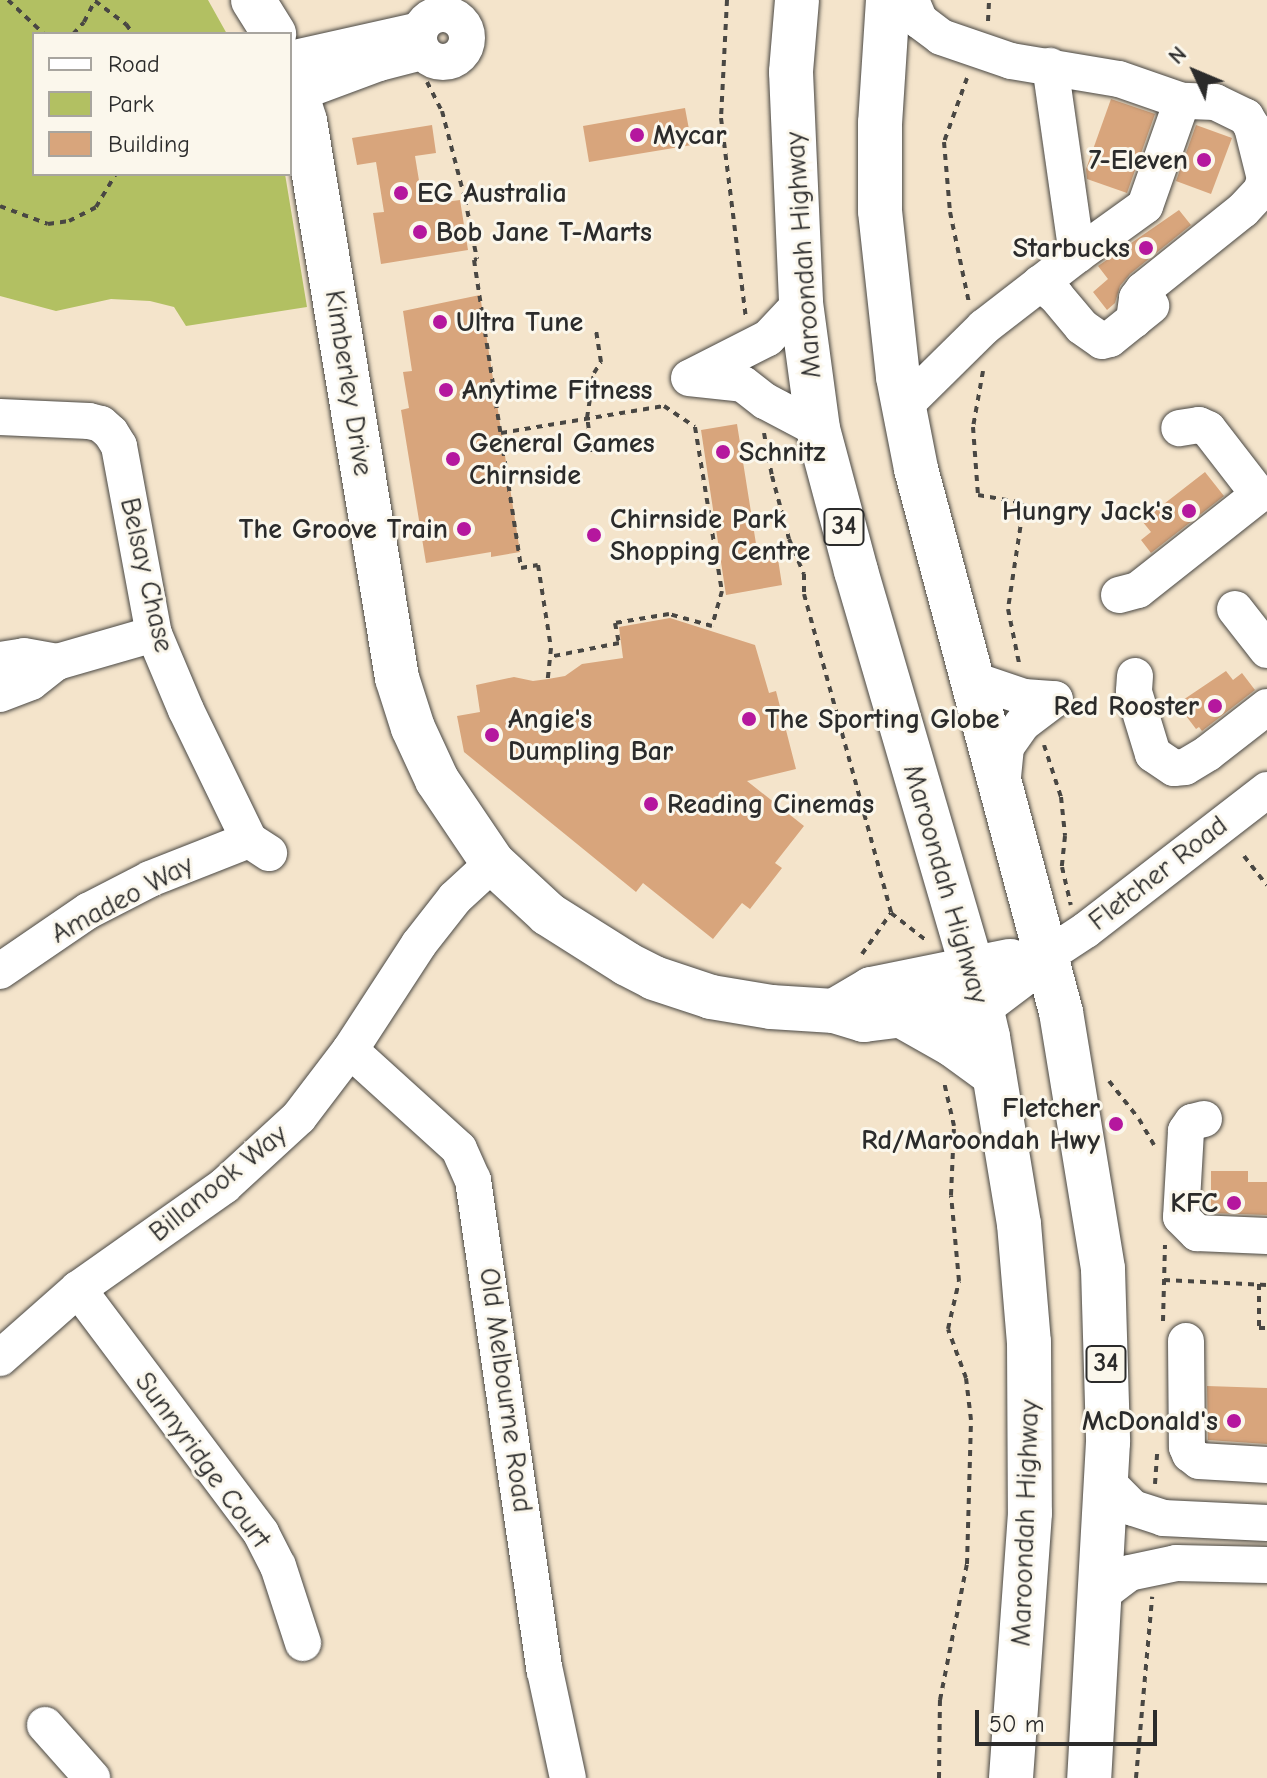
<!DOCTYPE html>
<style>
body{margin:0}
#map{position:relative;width:1267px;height:1778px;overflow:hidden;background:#f4e4cb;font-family:"Comic Neue",sans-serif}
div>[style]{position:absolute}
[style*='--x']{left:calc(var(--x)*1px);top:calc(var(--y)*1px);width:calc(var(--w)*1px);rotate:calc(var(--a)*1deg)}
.green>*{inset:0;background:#b2c062}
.building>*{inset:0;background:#d8a57c}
.path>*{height:4px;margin-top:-2px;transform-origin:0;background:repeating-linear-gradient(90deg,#494743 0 6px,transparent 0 12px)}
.roads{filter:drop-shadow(0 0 2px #494743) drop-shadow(0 0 2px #494743)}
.minor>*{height:36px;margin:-18px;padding:0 18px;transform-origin:18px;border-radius:18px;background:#fff}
.minor>.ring{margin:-18px;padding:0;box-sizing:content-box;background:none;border:36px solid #fff;border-radius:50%}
.major>*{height:44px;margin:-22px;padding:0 22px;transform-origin:22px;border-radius:22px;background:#fff}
.highway>*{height:44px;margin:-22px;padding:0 22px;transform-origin:22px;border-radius:22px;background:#fff}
.dots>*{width:22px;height:22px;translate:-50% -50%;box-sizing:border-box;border:4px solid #fbf7ec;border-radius:50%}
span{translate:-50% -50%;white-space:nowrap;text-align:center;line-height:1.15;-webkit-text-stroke:6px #fbf7ec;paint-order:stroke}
.shield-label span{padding:2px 6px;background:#fbf7ec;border:2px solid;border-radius:6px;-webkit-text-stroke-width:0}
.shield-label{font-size:26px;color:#2b2b2b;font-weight:700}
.poi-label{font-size:28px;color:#2b2b2b;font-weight:700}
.left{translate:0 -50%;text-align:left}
.right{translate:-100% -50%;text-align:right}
.street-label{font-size:28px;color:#2b2b2b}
.legend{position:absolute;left:32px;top:32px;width:260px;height:144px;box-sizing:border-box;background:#fbf7ec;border:2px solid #a8a59f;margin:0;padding:10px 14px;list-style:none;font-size:24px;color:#2b2b2b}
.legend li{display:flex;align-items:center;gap:16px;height:40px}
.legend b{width:40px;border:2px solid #a8a59f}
.north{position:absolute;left:1155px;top:32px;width:80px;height:80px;-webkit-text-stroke:6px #fbf7ec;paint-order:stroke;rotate:314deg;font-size:22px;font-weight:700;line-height:32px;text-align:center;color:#2b2b2b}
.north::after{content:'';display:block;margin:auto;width:28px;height:36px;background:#2b2b2b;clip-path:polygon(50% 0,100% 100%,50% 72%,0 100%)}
.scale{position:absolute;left:975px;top:1710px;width:182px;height:36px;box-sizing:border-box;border:4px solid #2b2b2b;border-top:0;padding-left:10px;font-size:24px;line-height:28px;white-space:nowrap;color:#2b2b2b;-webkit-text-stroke:6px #fbf7ec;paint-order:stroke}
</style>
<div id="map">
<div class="green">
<div style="clip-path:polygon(0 0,208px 0,227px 34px,34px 34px,34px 174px,285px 174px,307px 307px,186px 326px,174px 307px,150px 301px,111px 299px,56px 311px,0 296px)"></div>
</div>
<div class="building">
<div style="clip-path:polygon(1111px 99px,1155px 114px,1127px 193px,1087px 179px,1086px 169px)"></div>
<div style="clip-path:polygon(685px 108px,692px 145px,589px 162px,583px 126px)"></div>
<div style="clip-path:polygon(432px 125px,436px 153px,415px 156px,423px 205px,460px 200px,468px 250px,381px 264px,373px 213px,384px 212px,376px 162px,357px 165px,352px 138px)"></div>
<div style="clip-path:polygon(1196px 125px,1232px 138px,1211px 194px,1176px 181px)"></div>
<div style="clip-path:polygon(1179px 210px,1191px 225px,1130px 274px,1120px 286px,1115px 303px,1107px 310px,1093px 292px,1108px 279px,1098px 266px)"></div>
<div style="clip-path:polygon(480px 295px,520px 552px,491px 557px,491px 552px,426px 563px,401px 410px,409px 408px,403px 372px,412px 371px,403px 311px)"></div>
<div style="clip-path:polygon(737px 424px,757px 550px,776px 546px,782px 585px,726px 595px,701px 430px)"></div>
<div style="clip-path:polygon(1205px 472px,1224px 496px,1151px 553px,1141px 540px,1151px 532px,1142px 521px)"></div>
<div style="clip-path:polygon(670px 618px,755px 645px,769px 693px,776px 691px,796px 769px,747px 781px,804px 826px,775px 863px,782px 868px,750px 909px,742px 903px,713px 939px,643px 883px,636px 892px,464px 752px,457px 716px,480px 712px,476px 685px,514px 677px,533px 681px,548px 679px,565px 676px,582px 664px,623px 658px,619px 627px)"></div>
<div style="clip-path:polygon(1226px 671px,1233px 680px,1242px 673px,1255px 690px,1202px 731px,1199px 727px,1196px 729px,1177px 704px)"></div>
<div style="clip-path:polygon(1211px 1171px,1248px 1171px,1248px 1182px,1267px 1182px,1267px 1215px,1211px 1213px)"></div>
<div style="clip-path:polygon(1207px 1386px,1267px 1388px,1267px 1444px,1208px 1440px)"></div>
</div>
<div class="path">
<div style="--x:8;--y:0;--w:50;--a:43.4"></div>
<div style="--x:727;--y:0;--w:118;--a:92.9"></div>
<div style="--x:721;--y:118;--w:202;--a:82.9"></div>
<div style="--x:95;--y:1;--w:39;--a:37"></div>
<div style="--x:126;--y:24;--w:12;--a:55"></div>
<div style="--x:988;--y:21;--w:21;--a:-87"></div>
<div style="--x:73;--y:34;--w:16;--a:-47"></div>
<div style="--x:84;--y:22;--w:25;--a:-63"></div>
<div style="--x:967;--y:78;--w:68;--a:109.8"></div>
<div style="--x:944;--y:142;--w:70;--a:85.1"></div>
<div style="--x:950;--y:212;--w:93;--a:78.2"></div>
<div style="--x:427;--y:82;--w:33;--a:63"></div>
<div style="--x:442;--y:111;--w:91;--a:75.4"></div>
<div style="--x:465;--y:199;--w:61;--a:78.7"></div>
<div style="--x:477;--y:259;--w:3;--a:162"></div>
<div style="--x:474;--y:260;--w:312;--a:81.3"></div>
<div style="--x:521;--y:568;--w:17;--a:-10"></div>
<div style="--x:538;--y:565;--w:84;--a:81.1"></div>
<div style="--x:551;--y:648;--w:31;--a:96"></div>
<div style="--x:0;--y:206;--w:51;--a:20.6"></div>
<div style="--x:48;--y:224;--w:21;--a:-8"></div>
<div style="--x:69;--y:221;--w:30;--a:-27"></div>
<div style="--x:96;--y:207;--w:39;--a:-59"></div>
<div style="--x:983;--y:371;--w:57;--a:100.1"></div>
<div style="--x:973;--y:427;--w:68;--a:85.8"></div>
<div style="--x:978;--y:495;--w:47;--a:9.9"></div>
<div style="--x:1024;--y:503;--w:107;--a:98.6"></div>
<div style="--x:1008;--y:609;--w:55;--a:78.5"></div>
<div style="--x:501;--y:433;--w:165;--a:-9.4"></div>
<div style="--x:664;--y:406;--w:37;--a:34"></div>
<div style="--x:695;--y:427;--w:166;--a:80.7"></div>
<div style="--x:722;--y:591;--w:36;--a:106"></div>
<div style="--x:712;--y:626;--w:45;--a:-164.4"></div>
<div style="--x:669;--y:614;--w:55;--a:170.5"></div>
<div style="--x:615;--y:623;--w:20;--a:79"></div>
<div style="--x:619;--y:643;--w:71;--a:168.7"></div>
<div style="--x:764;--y:433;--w:44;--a:79.5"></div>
<div style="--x:772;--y:476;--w:65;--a:74.9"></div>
<div style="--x:789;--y:539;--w:38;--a:67"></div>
<div style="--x:804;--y:574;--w:20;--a:90"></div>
<div style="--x:804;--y:594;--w:331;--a:74.7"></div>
<div style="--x:891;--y:913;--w:46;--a:37.9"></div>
<div style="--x:592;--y:452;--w:34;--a:-98"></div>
<div style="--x:587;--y:418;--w:46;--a:-81.2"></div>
<div style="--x:594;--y:373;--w:13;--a:-58"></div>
<div style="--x:601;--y:362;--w:33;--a:-99"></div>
<div style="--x:1044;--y:745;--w:55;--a:71.9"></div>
<div style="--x:1061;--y:797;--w:39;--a:84"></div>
<div style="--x:1065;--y:836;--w:31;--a:96"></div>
<div style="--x:1062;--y:867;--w:39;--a:77"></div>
<div style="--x:1244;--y:856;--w:37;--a:52"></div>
<div style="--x:862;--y:954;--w:50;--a:-54.7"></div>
<div style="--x:1109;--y:1081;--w:48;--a:51.7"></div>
<div style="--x:1139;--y:1119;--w:30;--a:60"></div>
<div style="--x:1164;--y:1280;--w:103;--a:2.8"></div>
<div style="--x:1259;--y:1284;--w:44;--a:90"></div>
<div style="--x:1259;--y:1328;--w:8;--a:0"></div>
<div style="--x:1163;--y:1321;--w:76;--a:-88.5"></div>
<div style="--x:1155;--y:1484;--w:31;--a:-86"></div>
<div style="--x:939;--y:1778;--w:78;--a:-89.3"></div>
<div style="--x:940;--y:1700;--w:139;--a:-78.8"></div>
<div style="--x:967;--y:1564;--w:144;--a:-88.4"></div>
<div style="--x:971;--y:1420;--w:42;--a:-96.8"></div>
<div style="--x:966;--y:1378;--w:52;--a:-110.2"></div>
<div style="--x:948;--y:1329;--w:49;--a:-77.1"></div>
<div style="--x:959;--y:1281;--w:86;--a:-95.3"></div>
<div style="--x:951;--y:1195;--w:69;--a:-87.5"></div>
<div style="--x:954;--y:1126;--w:45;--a:-102.8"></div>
<div style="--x:1136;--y:1778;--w:182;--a:-84.9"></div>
</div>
<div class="roads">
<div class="minor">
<div style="--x:911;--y:0;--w:23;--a:67"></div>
<div style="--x:920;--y:21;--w:26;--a:37"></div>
<div style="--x:941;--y:37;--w:74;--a:18.9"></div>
<div style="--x:1011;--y:61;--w:109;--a:9.5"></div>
<div style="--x:1119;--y:79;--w:67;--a:19.2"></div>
<div style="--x:1182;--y:101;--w:111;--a:109.4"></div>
<div style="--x:1145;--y:206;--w:84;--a:144.2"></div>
<div class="ring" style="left:419px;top:14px;width:12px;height:12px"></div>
<div style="--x:290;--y:59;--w:133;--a:-12.6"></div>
<div style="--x:296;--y:94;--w:89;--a:-20.5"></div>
<div style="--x:379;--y:63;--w:44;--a:-14.3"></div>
<div style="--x:1040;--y:283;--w:21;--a:39"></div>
<div style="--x:1056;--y:296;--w:40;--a:50"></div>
<div style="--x:1082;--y:327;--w:24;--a:35"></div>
<div style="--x:1102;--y:341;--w:8;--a:-14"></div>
<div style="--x:1110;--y:339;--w:53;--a:-38.8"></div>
<div style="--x:1134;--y:320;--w:22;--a:-82"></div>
<div style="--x:1137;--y:298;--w:10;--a:-53"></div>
<div style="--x:1143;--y:290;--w:128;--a:-38.7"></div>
<div style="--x:1243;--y:210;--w:26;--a:-47"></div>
<div style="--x:1261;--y:191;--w:13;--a:-72"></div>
<div style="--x:1265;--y:179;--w:54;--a:-104"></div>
<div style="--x:1252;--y:127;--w:12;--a:-121"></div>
<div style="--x:1246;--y:117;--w:34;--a:-154"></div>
<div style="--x:1215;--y:102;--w:33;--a:-178"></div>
<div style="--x:691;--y:377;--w:86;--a:-26.9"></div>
<div style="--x:768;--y:338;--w:48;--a:-46.7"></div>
<div style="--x:689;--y:378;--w:54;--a:6.3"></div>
<div style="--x:743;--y:384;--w:28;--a:38"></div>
<div style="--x:765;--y:401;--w:60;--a:27.8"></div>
<div style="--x:905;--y:405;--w:111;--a:-44.6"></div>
<div style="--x:984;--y:327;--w:118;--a:-37.7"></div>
<div style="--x:1077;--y:255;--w:191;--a:-98.1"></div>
<div style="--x:0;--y:417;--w:89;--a:2.6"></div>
<div style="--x:89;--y:421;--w:12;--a:14"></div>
<div style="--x:101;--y:424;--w:13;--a:42"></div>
<div style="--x:111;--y:433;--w:15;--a:58"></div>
<div style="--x:119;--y:446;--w:191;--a:79.5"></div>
<div style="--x:154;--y:634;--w:82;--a:67.2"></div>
<div style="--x:186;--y:710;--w:144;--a:64.1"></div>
<div style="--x:249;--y:840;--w:24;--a:33"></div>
<div style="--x:1119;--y:595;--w:20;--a:-15"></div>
<div style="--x:1138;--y:590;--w:152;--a:-38.3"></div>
<div style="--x:1257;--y:496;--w:5;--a:-101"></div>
<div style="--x:1256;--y:491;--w:78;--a:-127.7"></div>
<div style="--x:1208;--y:429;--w:10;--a:-156"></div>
<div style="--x:1199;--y:425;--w:20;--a:171"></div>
<div style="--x:1235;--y:609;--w:52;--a:52"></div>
<div style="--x:0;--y:660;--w:24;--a:-9"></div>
<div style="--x:24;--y:656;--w:34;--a:10"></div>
<div style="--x:1135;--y:676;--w:16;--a:94"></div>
<div style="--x:1134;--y:692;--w:65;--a:73"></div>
<div style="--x:1153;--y:754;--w:25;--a:34"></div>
<div style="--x:1174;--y:768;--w:11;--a:-5"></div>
<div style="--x:1185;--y:767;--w:27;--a:-31"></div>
<div style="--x:1208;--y:753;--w:75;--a:-37.9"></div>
<div style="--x:974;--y:680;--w:53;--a:18.8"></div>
<div style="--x:1024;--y:697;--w:31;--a:4"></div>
<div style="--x:0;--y:694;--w:33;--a:-21"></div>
<div style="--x:31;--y:682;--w:33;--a:-38"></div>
<div style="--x:57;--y:662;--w:101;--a:-16.1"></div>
<div style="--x:1002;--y:787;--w:40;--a:-84.3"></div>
<div style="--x:1006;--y:747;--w:28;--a:-55"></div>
<div style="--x:1022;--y:724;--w:41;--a:-37.1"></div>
<div style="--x:1048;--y:955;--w:45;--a:-33.3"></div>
<div style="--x:1086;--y:930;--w:229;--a:-37.7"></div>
<div style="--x:0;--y:971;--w:107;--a:-34.3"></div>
<div style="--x:88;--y:911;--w:70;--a:-27.3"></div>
<div style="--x:150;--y:879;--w:106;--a:-21.5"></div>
<div style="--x:350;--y:1050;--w:147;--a:42.2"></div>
<div style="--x:459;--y:1149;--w:34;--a:66"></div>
<div style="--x:473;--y:1180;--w:496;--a:81.7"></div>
<div style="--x:545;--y:1671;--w:109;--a:77.9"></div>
<div style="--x:1204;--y:1119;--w:12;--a:166"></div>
<div style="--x:1192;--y:1122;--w:11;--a:124"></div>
<div style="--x:1186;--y:1131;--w:86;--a:93.3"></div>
<div style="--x:1181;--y:1217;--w:23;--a:45"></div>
<div style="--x:1197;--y:1233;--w:70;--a:2.5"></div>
<div style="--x:78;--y:1289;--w:305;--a:53.1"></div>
<div style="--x:261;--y:1533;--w:37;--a:63"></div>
<div style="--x:278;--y:1566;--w:81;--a:72"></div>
<div style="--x:1186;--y:1341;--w:106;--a:89.5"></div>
<div style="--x:1187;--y:1447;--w:8;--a:67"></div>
<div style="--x:1190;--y:1454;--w:11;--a:38"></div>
<div style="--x:1199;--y:1461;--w:68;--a:3.4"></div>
<div style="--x:0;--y:1358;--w:104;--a:-41.5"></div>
<div style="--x:78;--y:1289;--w:179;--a:-35.2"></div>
<div style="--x:224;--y:1186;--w:102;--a:-42.6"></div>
<div style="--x:299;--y:1117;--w:84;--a:-52.7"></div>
<div style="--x:350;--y:1050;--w:126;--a:-56.9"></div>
<div style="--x:419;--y:944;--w:58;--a:-52"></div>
<div style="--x:455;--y:898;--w:52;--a:-42.6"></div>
<div style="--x:1106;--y:1481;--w:38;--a:45"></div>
<div style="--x:1133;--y:1508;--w:32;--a:18"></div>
<div style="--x:1163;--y:1518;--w:104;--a:2.8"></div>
<div style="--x:1100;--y:1595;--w:36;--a:-37"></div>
<div style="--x:1129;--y:1573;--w:48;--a:-12"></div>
<div style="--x:1176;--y:1563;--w:91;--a:1.3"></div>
<div style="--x:45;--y:1725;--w:71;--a:48.4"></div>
</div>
<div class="major">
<div style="--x:253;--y:0;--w:40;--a:58"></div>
<div style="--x:290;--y:73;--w:50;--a:72.6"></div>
<div style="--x:305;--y:121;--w:565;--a:80.62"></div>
<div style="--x:397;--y:678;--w:52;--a:72.3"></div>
<div style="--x:413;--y:728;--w:57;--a:65.2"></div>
<div style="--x:437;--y:780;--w:100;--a:56"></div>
<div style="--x:493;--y:863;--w:75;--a:42.8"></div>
<div style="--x:548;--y:914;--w:93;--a:32.3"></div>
<div style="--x:627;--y:964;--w:30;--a:27"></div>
<div style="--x:654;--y:978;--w:60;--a:18.4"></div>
<div style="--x:711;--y:997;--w:61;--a:9.5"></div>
<div style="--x:771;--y:1007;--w:63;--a:3.6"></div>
<div style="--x:834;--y:1011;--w:31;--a:17"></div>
<div style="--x:864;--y:1020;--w:119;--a:-7.2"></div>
<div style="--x:982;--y:1005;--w:83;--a:-37.1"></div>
<div style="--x:834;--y:1011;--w:43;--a:-30.7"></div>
<div style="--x:871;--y:989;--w:142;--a:-11.4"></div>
<div style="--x:902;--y:1016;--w:59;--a:29.6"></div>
<div style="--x:953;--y:1045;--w:51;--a:36.2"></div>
</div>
<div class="highway">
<div style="--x:797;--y:0;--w:72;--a:94.8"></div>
<div style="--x:791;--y:72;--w:231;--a:87.5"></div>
<div style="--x:801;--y:303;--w:127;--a:82.3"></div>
<div style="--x:818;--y:429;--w:147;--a:75"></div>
<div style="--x:856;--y:571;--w:414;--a:73.7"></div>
<div style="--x:972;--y:968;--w:71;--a:76.9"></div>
<div style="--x:988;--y:1037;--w:190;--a:80.6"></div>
<div style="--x:1019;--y:1224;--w:118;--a:85.2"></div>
<div style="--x:1029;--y:1342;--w:171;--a:89.7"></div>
<div style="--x:1030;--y:1513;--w:266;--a:94.1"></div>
<div style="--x:888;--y:0;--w:123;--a:93.7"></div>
<div style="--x:880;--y:123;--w:88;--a:90"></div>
<div style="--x:880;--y:211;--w:167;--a:83.8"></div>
<div style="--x:898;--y:377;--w:94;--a:78.9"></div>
<div style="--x:916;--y:469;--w:562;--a:75.05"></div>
<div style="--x:1061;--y:1012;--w:260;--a:80.7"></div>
<div style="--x:1103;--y:1269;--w:173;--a:88.3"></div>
<div style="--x:1108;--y:1442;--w:337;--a:93.2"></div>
</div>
</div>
<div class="dots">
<div style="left:637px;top:135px;background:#b5179e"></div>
<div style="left:1204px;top:160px;background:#b5179e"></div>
<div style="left:401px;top:193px;background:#b5179e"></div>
<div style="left:420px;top:232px;background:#b5179e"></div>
<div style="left:1146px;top:248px;background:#b5179e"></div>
<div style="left:440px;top:322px;background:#b5179e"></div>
<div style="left:446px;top:390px;background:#b5179e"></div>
<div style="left:723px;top:452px;background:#b5179e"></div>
<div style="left:453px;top:459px;background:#b5179e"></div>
<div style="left:1189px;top:511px;background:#b5179e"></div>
<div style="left:464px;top:529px;background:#b5179e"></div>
<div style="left:594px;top:535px;background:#b5179e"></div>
<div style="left:1215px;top:706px;background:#b5179e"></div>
<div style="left:749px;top:719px;background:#b5179e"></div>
<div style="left:492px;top:735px;background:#b5179e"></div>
<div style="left:651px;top:804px;background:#b5179e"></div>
<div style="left:1116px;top:1124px;background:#b5179e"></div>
<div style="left:1234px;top:1203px;background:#b5179e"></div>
<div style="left:1234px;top:1421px;background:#b5179e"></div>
</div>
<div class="shield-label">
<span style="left:844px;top:527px">34</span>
<span style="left:1106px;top:1364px">34</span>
</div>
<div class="poi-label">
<span class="left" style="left:653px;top:135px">Mycar</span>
<span class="right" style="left:1188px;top:160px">7-Eleven</span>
<span class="left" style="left:417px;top:193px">EG Australia</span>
<span class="left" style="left:436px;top:232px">Bob Jane T-Marts</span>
<span class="right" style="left:1130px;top:248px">Starbucks</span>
<span class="left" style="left:456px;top:322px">Ultra Tune</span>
<span class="left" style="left:462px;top:390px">Anytime Fitness</span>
<span class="left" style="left:469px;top:459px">General Games<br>Chirnside</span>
<span class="left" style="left:739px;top:452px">Schnitz</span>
<span class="right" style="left:1173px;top:511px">Hungry Jack's</span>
<span class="left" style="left:610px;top:535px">Chirnside Park<br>Shopping Centre</span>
<span class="right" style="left:448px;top:529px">The Groove Train</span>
<span class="right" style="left:1199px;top:706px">Red Rooster</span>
<span class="left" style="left:508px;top:735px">Angie's<br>Dumpling Bar</span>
<span class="left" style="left:765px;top:719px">The Sporting Globe</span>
<span class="left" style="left:667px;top:804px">Reading Cinemas</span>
<span class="right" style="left:1100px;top:1124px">Fletcher<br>Rd/Maroondah Hwy</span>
<span class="right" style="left:1218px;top:1203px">KFC</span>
<span class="right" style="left:1218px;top:1421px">McDonald's</span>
</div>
<div class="street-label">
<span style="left:803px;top:255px;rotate:-94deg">Maroondah Highway</span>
<span style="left:349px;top:383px;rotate:81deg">Kimberley Drive</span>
<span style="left:147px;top:575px;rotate:77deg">Belsay Chase</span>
<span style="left:1158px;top:873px;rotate:-38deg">Fletcher Road</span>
<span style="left:946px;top:884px;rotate:74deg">Maroondah Highway</span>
<span style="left:122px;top:899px;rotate:-28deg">Amadeo Way</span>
<span style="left:218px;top:1183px;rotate:-39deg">Billanook Way</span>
<span style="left:506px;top:1390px;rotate:82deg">Old Melbourne Road</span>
<span style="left:203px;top:1460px;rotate:54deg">Sunnyridge Court</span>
<span style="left:1025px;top:1523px;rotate:-88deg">Maroondah Highway</span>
</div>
<ul class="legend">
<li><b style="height:10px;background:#fff"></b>Road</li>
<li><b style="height:22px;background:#b2c062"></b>Park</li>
<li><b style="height:22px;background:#d8a57c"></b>Building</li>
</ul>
<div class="north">N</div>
<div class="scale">50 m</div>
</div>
